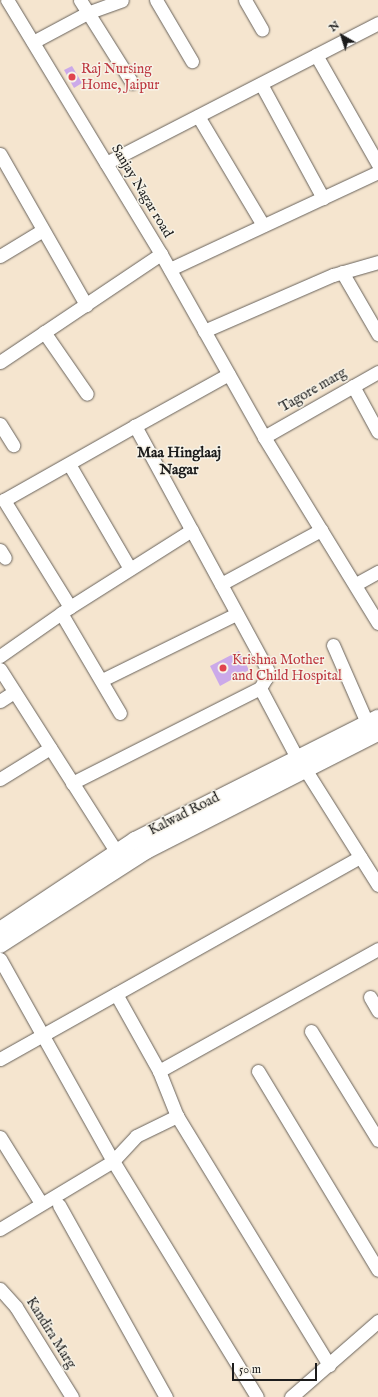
<!DOCTYPE html>
<style>
body{margin:0}
#map{position:relative;width:378px;height:1397px;overflow:hidden;background:#f5e5cf;font-family:"IM FELL English",serif}
div>[style]{position:absolute}
[style*='--x']{left:calc(var(--x)*1px);top:calc(var(--y)*1px);width:calc(var(--w)*1px);rotate:calc(var(--a)*1deg)}
.building>*{inset:0;background:#cba9e9}
.roads{filter:drop-shadow(0 0 1px #68625b) drop-shadow(0 0 1px #68625b)}
.minor>*{height:13px;margin:-6.5px;padding:0 6.5px;transform-origin:6.5px;border-radius:6.5px;background:#fff}
.major>*{height:16px;margin:-8px;padding:0 8px;transform-origin:8px;border-radius:8px;background:#fff}
.dots>*{width:11px;height:11px;translate:-50% -50%;box-sizing:border-box;border:2px solid #f7f3e8;border-radius:50%}
span{translate:-50% -50%;white-space:nowrap;text-align:center;line-height:1.15;-webkit-text-stroke:3px #f7f3e8;paint-order:stroke}
.health-label{font-size:14px;color:#be3a42}
.left{translate:0 -50%;text-align:left}
.street-label{font-size:14px;color:#1c1c1c}
.neighbourhood-label{font-size:15px;color:#1c1c1c;font-weight:700}
.north{position:absolute;left:322px;top:16px;width:40px;height:40px;-webkit-text-stroke:3px #f7f3e8;paint-order:stroke;rotate:321deg;font-size:11px;font-weight:700;line-height:16px;text-align:center;color:#1c1c1c}
.north::after{content:'';display:block;margin:auto;width:14px;height:18px;background:#1c1c1c;clip-path:polygon(50% 0,100% 100%,50% 72%,0 100%)}
.scale{position:absolute;left:232px;top:1363px;width:85px;height:18px;box-sizing:border-box;border:2px solid #1c1c1c;border-top:0;padding-left:5px;font-size:12px;line-height:14px;white-space:nowrap;color:#1c1c1c;-webkit-text-stroke:3px #f7f3e8;paint-order:stroke}
</style>
<div id="map">
<div class="building">
<div style="clip-path:polygon(72px 66px,82px 83px,74px 88px,64px 70px)"></div>
<div style="clip-path:polygon(239px 651px,249px 670px,220px 686px,210px 666px)"></div>
</div>
<div class="roads">
<div class="minor">
<div style="--x:80;--y:0;--w:98;--a:57.9"></div>
<div style="--x:156;--y:0;--w:71;--a:59.5"></div>
<div style="--x:245;--y:0;--w:34;--a:60"></div>
<div style="--x:33;--y:42;--w:61;--a:-28.2"></div>
<div style="--x:87;--y:13;--w:37;--a:-20"></div>
<div style="--x:316;--y:55;--w:125;--a:60.4"></div>
<div style="--x:261;--y:84;--w:130;--a:61.5"></div>
<div style="--x:198;--y:116;--w:127;--a:59.2"></div>
<div style="--x:0;--y:154;--w:174;--a:60.3"></div>
<div style="--x:106;--y:163;--w:306;--a:-27.2"></div>
<div style="--x:161;--y:254;--w:210;--a:60.6"></div>
<div style="--x:264;--y:437;--w:218;--a:58.5"></div>
<div style="--x:0;--y:256;--w:50;--a:-31.2"></div>
<div style="--x:170;--y:269;--w:230;--a:-25"></div>
<div style="--x:342;--y:272;--w:72;--a:59.9"></div>
<div style="--x:204;--y:331;--w:141;--a:-23.5"></div>
<div style="--x:333;--y:275;--w:47;--a:-16.1"></div>
<div style="--x:44;--y:332;--w:75;--a:55.3"></div>
<div style="--x:0;--y:362;--w:194;--a:-33.9"></div>
<div style="--x:161;--y:254;--w:297;--a:-121.2"></div>
<div style="--x:353;--y:386;--w:52;--a:61.5"></div>
<div style="--x:0;--y:424;--w:25;--a:58"></div>
<div style="--x:264;--y:437;--w:131;--a:-29.7"></div>
<div style="--x:69;--y:464;--w:121;--a:59.8"></div>
<div style="--x:0;--y:550;--w:9;--a:58"></div>
<div style="--x:221;--y:584;--w:114;--a:-28.4"></div>
<div style="--x:356;--y:584;--w:25;--a:-29"></div>
<div style="--x:70;--y:607;--w:126;--a:-121.7"></div>
<div style="--x:4;--y:500;--w:150;--a:-29.5"></div>
<div style="--x:61;--y:613;--w:116;--a:59.5"></div>
<div style="--x:333;--y:645;--w:85;--a:66.4"></div>
<div style="--x:0;--y:656;--w:85;--a:-35"></div>
<div style="--x:70;--y:607;--w:144;--a:-32.3"></div>
<div style="--x:0;--y:669;--w:216;--a:57.5"></div>
<div style="--x:102;--y:680;--w:149;--a:-26.2"></div>
<div style="--x:260;--y:688;--w:79;--a:62.1"></div>
<div style="--x:0;--y:701;--w:17;--a:-33"></div>
<div style="--x:305;--y:769;--w:137;--a:57.8"></div>
<div style="--x:0;--y:779;--w:59;--a:-31.8"></div>
<div style="--x:72;--y:783;--w:211;--a:-26.8"></div>
<div style="--x:260;--y:688;--w:12;--a:-59"></div>
<div style="--x:266;--y:678;--w:9;--a:-84"></div>
<div style="--x:267;--y:669;--w:277;--a:-118.5"></div>
<div style="--x:135;--y:426;--w:107;--a:-29"></div>
<div style="--x:0;--y:959;--w:231;--a:60.8"></div>
<div style="--x:113;--y:1161;--w:276;--a:58.6"></div>
<div style="--x:116;--y:994;--w:88;--a:60.8"></div>
<div style="--x:159;--y:1071;--w:48;--a:68.2"></div>
<div style="--x:177;--y:1116;--w:292;--a:58.6"></div>
<div style="--x:370;--y:997;--w:16;--a:60"></div>
<div style="--x:311;--y:1031;--w:128;--a:58.4"></div>
<div style="--x:0;--y:1059;--w:413;--a:-29.3"></div>
<div style="--x:159;--y:1071;--w:251;--a:-29.1"></div>
<div style="--x:258;--y:1071;--w:232;--a:58.9"></div>
<div style="--x:0;--y:1137;--w:78;--a:58.2"></div>
<div style="--x:59;--y:1205;--w:220;--a:60.9"></div>
<div style="--x:0;--y:1229;--w:132;--a:-31"></div>
<div style="--x:113;--y:1161;--w:34;--a:-47"></div>
<div style="--x:136;--y:1136;--w:46;--a:-26"></div>
<div style="--x:0;--y:1289;--w:24;--a:48"></div>
<div style="--x:16;--y:1307;--w:106;--a:58.1"></div>
<div style="--x:291;--y:1397;--w:116;--a:-41.1"></div>
</div>
<div class="major">
<div style="--x:0;--y:930;--w:162;--a:-33.7"></div>
<div style="--x:135;--y:840;--w:272;--a:-26.7"></div>
<div style="--x:0;--y:945;--w:174;--a:-32.8"></div>
<div style="--x:146;--y:851;--w:260;--a:-27"></div>
</div>
</div>
<div class="dots">
<div style="left:72px;top:77px;background:#e0444e"></div>
<div style="left:223px;top:668px;background:#e0444e"></div>
</div>
<div class="health-label">
<span class="left" style="left:81px;top:77px">Raj Nursing<br>Home, Jaipur</span>
<span class="left" style="left:232px;top:668px">Krishna Mother<br>and Child Hospital</span>
</div>
<div class="street-label">
<span style="left:142px;top:191px;rotate:59deg">Sanjay Nagar road</span>
<span style="left:313px;top:390px;rotate:-30deg">Tagore marg</span>
<span style="left:184px;top:814px;rotate:-27deg">Kalwad Road</span>
<span style="left:51px;top:1333px;rotate:58deg">Kandira Marg</span>
</div>
<div class="neighbourhood-label">
<span style="left:179px;top:461px">Maa Hinglaaj<br>Nagar</span>
</div>
<div class="north">N</div>
<div class="scale">50 m</div>
</div>
